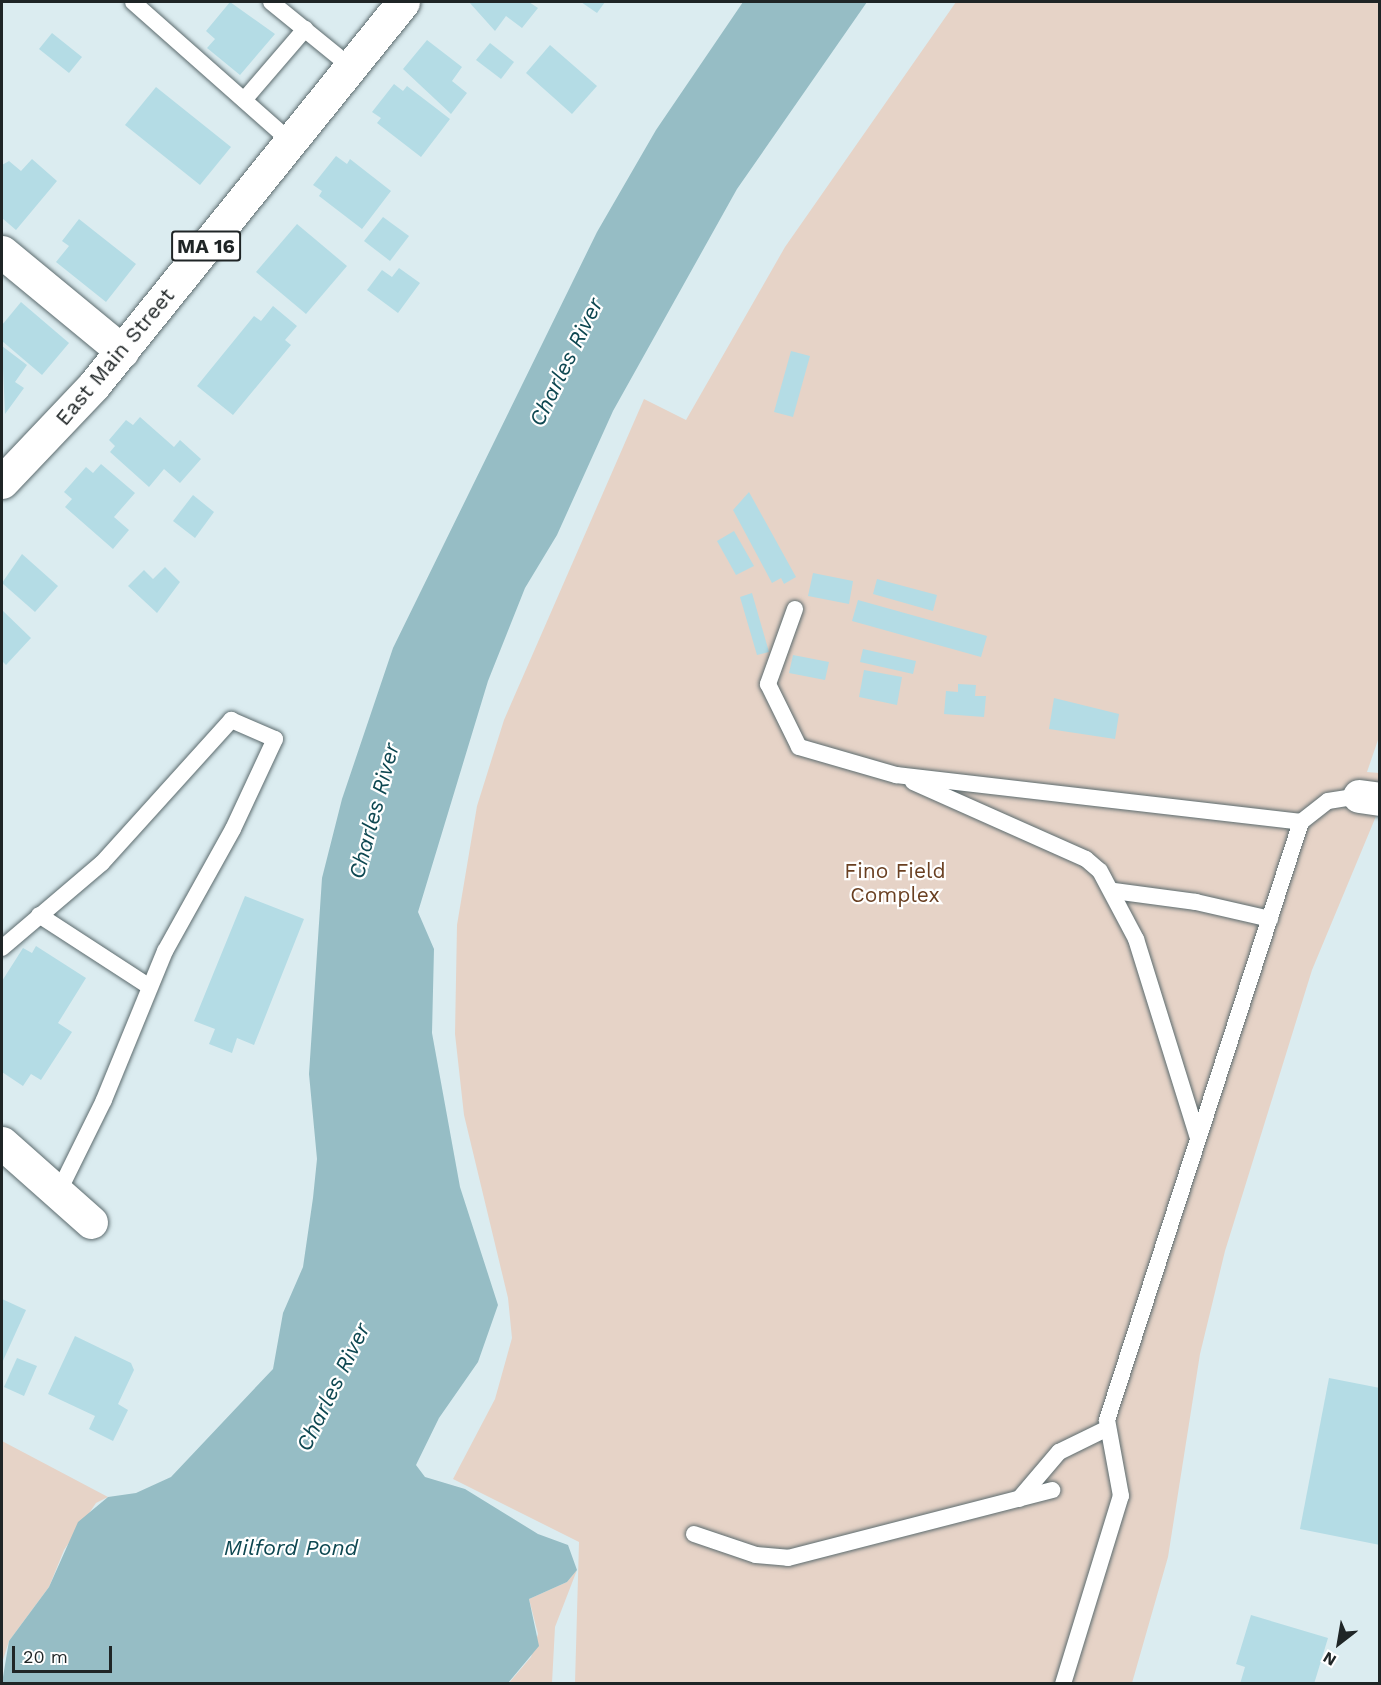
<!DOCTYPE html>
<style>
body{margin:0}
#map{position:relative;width:1381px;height:1685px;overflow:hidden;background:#dbecf0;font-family:"Work Sans",sans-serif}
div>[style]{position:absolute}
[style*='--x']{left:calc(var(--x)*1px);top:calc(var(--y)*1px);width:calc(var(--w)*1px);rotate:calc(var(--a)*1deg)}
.green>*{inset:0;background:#e6d3c7}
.water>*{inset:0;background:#96bdc5}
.building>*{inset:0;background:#b4dce5}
.roads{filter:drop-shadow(0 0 2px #5c6b6e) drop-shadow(0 0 2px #5c6b6e)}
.lane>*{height:16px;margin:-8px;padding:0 8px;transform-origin:8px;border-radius:8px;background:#fff}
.street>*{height:33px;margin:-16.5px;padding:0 16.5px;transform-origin:16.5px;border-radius:16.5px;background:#fff}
.primary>*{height:33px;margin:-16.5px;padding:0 16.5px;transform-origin:16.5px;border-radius:16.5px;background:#fff}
span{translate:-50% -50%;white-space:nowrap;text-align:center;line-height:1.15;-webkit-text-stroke:4.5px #fff;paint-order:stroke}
.shield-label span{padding:2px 4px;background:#fff;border:2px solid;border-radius:4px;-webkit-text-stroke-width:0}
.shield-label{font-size:20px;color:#1f2526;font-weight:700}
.street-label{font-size:21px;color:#1f2526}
.park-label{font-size:21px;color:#693f21}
.water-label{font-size:22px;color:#0d4751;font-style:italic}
.frame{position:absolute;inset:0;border:3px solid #1f2526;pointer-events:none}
.north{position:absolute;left:1309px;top:1613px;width:60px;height:60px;-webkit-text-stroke:4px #fff;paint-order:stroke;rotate:211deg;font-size:16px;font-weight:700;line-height:24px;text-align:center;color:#1f2526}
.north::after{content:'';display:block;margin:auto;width:21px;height:27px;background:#1f2526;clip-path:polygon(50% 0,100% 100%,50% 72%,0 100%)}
.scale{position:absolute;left:12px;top:1646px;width:100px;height:27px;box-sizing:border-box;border:3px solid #1f2526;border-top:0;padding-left:8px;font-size:18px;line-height:21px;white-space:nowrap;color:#1f2526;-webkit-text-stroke:4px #fff;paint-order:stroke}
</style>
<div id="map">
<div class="green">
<div style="clip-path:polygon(956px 2px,1379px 2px,1380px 734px,1367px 772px,1379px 773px,1379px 809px,1312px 970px,1225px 1251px,1200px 1354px,1168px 1557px,1132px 1683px,575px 1683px,579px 1542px,453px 1479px,495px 1399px,512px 1338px,508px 1298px,464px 1115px,455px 1034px,457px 925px,477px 806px,504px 720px,644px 399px,686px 420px,785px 247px)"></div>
<div style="clip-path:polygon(2px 1441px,108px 1497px,96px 1503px,64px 1550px,49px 1587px,9px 1641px,2px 1663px)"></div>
<div style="clip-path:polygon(577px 1570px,555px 1627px,552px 1683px,508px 1684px,531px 1657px,538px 1634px,529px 1599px,567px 1582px)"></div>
</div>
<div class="water">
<div style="clip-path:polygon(743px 2px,867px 2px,737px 189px,613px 411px,557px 535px,525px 588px,488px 681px,418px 912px,434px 949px,432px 1033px,460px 1187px,498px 1305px,478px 1362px,439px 1418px,416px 1465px,425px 1477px,465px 1489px,538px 1534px,568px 1545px,577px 1570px,567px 1582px,529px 1599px,539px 1646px,508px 1683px,2px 1683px,9px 1641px,49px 1587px,78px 1522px,108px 1497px,136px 1493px,171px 1477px,273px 1369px,283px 1313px,303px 1267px,313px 1198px,317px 1159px,309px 1074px,322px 878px,342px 799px,393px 648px,597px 232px,656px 130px)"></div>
</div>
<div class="building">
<div style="clip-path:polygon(230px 2px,275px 34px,240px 75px,207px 48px,215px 39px,206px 31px)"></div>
<div style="clip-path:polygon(469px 2px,529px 2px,538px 8px,522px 28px,506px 16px,495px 31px)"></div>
<div style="clip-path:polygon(581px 2px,605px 2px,597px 13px)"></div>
<div style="clip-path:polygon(52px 33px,82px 57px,69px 73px,39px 49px)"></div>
<div style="clip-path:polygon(427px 40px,462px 67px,452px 81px,467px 93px,451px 114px,403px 69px)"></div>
<div style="clip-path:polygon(490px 43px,514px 62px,501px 79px,476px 60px)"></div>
<div style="clip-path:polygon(550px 45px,597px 86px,572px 114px,526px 73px)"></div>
<div style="clip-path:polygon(394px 84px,403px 91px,407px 86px,450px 119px,421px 157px,377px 123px,381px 118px,372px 112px)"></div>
<div style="clip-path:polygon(156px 87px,231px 147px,200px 185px,125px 125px)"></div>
<div style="clip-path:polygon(336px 156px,347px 164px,350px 159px,391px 191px,362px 229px,319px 196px,322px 191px,313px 185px)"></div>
<div style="clip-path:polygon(32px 159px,57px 181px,16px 230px,2px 218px,2px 165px,9px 161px,21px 171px)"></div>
<div style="clip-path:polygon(383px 217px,409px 236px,390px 261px,364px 241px)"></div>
<div style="clip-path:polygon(79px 219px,136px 264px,106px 302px,56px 262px,69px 246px,62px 241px)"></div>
<div style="clip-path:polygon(297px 224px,347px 266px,306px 314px,256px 272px)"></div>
<div style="clip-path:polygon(399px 268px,420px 283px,398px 313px,367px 290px,382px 270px,392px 277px)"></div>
<div style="clip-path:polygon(21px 302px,69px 343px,42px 375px,2px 341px,2px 325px)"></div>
<div style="clip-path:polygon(273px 306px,297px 326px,285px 340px,291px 345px,233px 415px,197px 386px,254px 316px,261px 321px)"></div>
<div style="clip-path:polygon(2px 346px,27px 365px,15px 382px,24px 388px,5px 414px)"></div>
<div style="clip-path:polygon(791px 351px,810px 356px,793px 417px,774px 412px)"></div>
<div style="clip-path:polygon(140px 417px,174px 447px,180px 440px,201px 459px,180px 483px,164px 469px,149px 487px,110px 452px,115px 446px,109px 440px,126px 420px,133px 425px)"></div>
<div style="clip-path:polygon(101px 464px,135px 493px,114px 517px,129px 530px,113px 549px,65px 507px,72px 499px,64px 492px,86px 467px,93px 473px)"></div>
<div style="clip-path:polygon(749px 492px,796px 577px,784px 584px,781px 578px,772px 583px,733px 510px)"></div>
<div style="clip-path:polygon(193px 495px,214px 512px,195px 538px,173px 521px)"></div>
<div style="clip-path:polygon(734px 531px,754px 566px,736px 575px,717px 541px)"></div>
<div style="clip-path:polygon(22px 554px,58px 586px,35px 612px,2px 583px)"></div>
<div style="clip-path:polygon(165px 567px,180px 582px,157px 613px,128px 586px,144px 570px,153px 579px)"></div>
<div style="clip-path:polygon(813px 573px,853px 581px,849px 604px,808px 596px)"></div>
<div style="clip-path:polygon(877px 579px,937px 595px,933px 611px,873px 594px)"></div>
<div style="clip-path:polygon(752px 593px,769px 652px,757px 655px,740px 597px)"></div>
<div style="clip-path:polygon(858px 600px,987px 636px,981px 657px,852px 621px)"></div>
<div style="clip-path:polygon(2px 610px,31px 638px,6px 665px,2px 661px)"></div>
<div style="clip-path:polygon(863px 649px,916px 661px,913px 674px,860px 662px)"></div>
<div style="clip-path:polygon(793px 655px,829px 662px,825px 680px,789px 673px)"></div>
<div style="clip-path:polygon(864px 670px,902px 677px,897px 705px,859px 697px)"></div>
<div style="clip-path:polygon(958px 684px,976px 685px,975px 696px,986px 696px,984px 717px,944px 714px,946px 691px,958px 692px)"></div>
<div style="clip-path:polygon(1054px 698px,1119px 714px,1115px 739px,1049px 729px)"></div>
<div style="clip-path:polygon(245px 896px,304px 919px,254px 1045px,237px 1038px,232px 1053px,209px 1044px,215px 1029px,194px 1021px)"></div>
<div style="clip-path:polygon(36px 946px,86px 978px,58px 1023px,72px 1032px,41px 1080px,31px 1074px,23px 1086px,2px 1072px,2px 981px,23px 948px,32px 953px)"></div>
<div style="clip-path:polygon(2px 1299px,26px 1310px,2px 1363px)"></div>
<div style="clip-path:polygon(75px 1336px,131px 1363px,134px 1370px,118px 1404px,128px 1410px,113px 1441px,89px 1429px,95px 1416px,48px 1394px)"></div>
<div style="clip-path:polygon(17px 1358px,37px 1366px,24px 1396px,4px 1387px)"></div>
<div style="clip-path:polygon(1329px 1378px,1380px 1388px,1380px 1545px,1300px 1529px)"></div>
<div style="clip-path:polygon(1251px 1615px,1328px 1638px,1314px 1684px,1240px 1684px,1245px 1667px,1236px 1664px)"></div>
</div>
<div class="roads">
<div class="lane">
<div style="--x:133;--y:2;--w:210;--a:41.5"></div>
<div style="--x:271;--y:2;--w:103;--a:39.1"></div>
<div style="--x:244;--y:100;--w:94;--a:-49.3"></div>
<div style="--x:795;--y:609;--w:80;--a:109.8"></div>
<div style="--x:768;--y:684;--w:70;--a:63.8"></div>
<div style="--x:799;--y:747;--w:101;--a:16.1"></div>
<div style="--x:896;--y:775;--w:408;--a:6.6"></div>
<div style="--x:913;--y:782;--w:189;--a:24"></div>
<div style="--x:1086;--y:859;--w:18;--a:41"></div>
<div style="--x:1100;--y:871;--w:77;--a:62.1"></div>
<div style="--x:1136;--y:939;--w:208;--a:72.7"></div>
<div style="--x:1114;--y:891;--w:83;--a:7.6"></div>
<div style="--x:1196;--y:902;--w:76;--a:12.9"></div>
<div style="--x:39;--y:915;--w:132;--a:33"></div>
<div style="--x:2;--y:948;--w:131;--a:-40.4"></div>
<div style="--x:102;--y:863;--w:193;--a:-47.9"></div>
<div style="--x:231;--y:720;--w:48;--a:23.4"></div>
<div style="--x:275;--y:739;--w:99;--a:115"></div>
<div style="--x:233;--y:829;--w:140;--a:119.1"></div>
<div style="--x:165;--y:951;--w:161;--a:112.3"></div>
<div style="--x:104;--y:1100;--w:104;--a:116.3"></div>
<div style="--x:1019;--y:1499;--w:62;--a:-49.6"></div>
<div style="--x:1059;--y:1452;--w:52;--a:-26.1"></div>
<div style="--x:694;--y:1534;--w:65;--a:18.7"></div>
<div style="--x:756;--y:1555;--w:32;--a:5"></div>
<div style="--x:788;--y:1558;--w:273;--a:-14.4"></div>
<div style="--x:1063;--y:1684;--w:197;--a:-72.9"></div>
<div style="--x:1121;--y:1496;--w:77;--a:-100.4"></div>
<div style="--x:1107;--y:1420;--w:629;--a:-72.03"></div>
<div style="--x:1301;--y:822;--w:34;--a:-38"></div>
<div style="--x:1328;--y:801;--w:31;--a:-9"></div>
</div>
<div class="street">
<div style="--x:2;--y:252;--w:156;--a:39.5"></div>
<div style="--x:1359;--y:796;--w:21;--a:8"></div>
<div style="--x:2;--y:1143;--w:119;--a:41.6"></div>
</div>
<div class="primary">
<div style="--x:2;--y:482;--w:134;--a:-46.5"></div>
<div style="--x:94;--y:385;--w:492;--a:-51.1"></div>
</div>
</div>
<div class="shield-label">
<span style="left:206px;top:246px">MA 16</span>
</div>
<div class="street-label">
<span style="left:115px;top:357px;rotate:-50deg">East Main Street</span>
</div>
<div class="park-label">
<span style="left:895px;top:883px">Fino Field<br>Complex</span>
</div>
<div class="water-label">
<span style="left:566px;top:362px;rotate:-64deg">Charles River</span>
<span style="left:374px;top:811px;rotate:-75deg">Charles River</span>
<span style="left:333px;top:1387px;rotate:-64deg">Charles River</span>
<span style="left:291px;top:1548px">Milford Pond</span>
</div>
<div class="frame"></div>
<div class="north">N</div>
<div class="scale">20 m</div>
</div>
